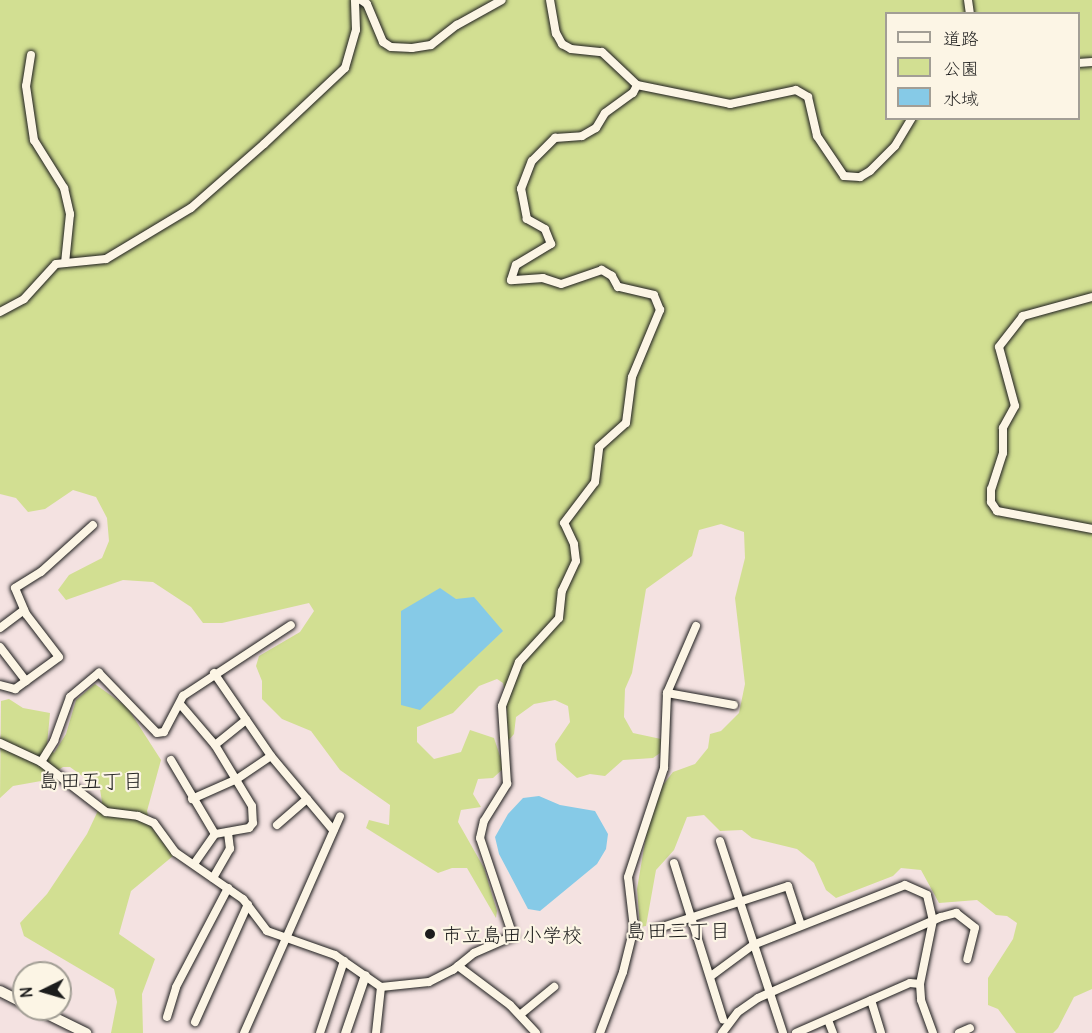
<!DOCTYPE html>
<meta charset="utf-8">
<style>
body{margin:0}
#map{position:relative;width:1092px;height:1033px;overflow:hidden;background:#f4e2e1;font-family:Delius,"Klee One",sans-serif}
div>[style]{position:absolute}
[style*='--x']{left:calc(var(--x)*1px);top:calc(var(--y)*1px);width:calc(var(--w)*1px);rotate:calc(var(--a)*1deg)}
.green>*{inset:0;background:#d2df92}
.water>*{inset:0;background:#86cae7}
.roads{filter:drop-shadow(0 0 2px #1c1c1c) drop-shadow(0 0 2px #1c1c1c)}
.minor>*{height:8px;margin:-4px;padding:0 4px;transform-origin:4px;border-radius:4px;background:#fcf5e5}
.tertiary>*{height:9px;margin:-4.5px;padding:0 4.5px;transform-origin:4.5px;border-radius:4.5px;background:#fcf5e5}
.secondary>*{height:10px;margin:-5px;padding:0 5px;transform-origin:5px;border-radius:5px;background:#fcf5e5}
.dots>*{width:16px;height:16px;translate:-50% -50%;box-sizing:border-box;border:3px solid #fcf5e5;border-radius:50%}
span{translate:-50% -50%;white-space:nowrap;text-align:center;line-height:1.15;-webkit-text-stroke:4.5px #fcf5e5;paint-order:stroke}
.poi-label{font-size:20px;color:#1c1c1c}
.left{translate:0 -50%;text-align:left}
.neighbourhood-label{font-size:21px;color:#1c1c1c}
.legend{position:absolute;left:885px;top:12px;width:195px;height:108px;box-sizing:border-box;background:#fcf5e5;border:2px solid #a29e95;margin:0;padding:8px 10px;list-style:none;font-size:18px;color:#1c1c1c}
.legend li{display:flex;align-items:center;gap:12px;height:30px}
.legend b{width:30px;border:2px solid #a29e95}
.north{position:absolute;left:12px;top:961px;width:60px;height:60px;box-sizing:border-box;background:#fcf5e5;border:2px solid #a29e95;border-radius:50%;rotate:265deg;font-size:16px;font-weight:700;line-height:24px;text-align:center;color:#1c1c1c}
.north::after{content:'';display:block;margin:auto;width:21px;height:27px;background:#1c1c1c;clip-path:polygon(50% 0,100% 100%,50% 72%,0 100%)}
</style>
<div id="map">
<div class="green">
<div style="clip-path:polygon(evenodd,0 0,1092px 0,1092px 989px,1074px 997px,1058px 1028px,1053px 1033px,1016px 1033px,998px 1009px,988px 1005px,988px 978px,1013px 939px,1017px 923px,1007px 916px,996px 915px,977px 900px,939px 903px,921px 870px,901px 868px,893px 876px,836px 898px,826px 890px,814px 863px,797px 849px,752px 838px,742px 830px,720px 831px,704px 815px,687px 817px,674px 850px,656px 870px,646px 926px,640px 927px,637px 889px,648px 824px,663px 785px,673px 772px,695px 764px,708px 748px,710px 734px,721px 731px,739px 713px,745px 684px,735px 598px,745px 558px,744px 532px,721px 524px,699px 530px,692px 556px,646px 589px,632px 673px,625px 689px,624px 717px,633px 733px,661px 739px,660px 753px,653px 758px,623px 760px,605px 776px,590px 774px,577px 778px,557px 760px,555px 744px,570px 722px,568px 706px,555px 700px,534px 704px,516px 717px,514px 734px,508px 741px,506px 696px,503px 683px,497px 679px,479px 686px,453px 713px,417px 727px,417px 742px,434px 759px,461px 752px,470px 730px,494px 738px,504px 768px,493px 778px,478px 779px,473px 794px,481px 807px,461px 810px,458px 822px,484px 868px,497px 911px,496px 918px,467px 868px,452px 868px,438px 873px,366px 828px,369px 820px,389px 825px,390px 805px,340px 770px,311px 731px,282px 719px,262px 699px,262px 681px,256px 666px,259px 656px,300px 632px,314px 611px,309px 603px,222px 623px,203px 623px,191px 607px,153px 582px,123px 580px,66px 600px,58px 590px,69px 575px,102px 558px,109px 541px,107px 518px,96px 497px,73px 490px,45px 509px,28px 512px,16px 498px,0 494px,0 0,886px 14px,1078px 14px,1078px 118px,886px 118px,886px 14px)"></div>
<div style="clip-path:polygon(95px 684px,127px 707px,161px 760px,147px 811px,150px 825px,173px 856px,131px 891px,119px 934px,155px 959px,142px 994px,143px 1033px,111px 1033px,117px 1002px,114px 989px,24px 936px,20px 923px,47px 894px,87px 834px,102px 802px,100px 789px,70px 767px,63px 767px,41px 781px,13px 786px,0 798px,1px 701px,9px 699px,23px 708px,50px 713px,47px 745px,54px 753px,66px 734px,76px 700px)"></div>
</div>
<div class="water">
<div style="clip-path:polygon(440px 588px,456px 599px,474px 597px,503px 631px,420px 710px,401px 705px,401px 611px)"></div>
<div style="clip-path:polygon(539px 796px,560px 805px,595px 811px,608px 834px,606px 849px,597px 864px,540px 911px,528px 909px,499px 854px,495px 837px,508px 814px,523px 798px)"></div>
</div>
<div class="roads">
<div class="minor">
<div style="--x:361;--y:0;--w:7;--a:34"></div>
<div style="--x:367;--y:4;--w:41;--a:67.2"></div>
<div style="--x:383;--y:42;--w:9;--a:32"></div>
<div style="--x:391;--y:47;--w:21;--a:3"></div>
<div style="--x:412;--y:48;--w:19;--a:-9"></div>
<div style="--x:431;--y:45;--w:33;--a:-38"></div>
<div style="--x:457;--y:25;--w:51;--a:-29.1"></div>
<div style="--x:550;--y:0;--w:34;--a:80"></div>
<div style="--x:556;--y:33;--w:13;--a:61"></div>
<div style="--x:562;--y:44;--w:10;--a:29"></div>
<div style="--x:571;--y:49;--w:31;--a:6"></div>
<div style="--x:602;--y:52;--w:48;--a:43.3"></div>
<div style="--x:637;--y:85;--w:95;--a:11.5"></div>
<div style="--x:730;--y:104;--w:67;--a:-12"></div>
<div style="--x:796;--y:90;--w:14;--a:30"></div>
<div style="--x:808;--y:97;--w:40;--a:77"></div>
<div style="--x:817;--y:136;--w:48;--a:56"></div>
<div style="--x:844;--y:176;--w:16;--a:4"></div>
<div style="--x:860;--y:177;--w:12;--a:-31"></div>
<div style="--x:870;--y:171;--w:35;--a:-45"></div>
<div style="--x:895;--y:146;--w:33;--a:-59"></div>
<div style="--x:968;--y:0;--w:14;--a:82"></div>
<div style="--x:31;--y:55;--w:31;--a:99"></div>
<div style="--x:26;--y:86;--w:55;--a:81.6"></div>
<div style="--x:34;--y:140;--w:57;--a:58"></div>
<div style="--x:64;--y:188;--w:27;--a:77"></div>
<div style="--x:70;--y:214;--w:49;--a:95.8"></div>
<div style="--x:1078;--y:63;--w:14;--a:-4"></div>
<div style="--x:1092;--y:297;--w:72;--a:164.6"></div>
<div style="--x:1023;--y:316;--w:39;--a:128"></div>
<div style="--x:999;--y:347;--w:61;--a:74.8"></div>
<div style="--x:1015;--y:406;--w:25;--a:119"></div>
<div style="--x:1003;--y:428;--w:25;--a:90"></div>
<div style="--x:1003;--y:453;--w:38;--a:108"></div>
<div style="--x:991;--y:489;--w:13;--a:90"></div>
<div style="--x:991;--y:502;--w:11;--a:56"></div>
<div style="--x:997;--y:511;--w:97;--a:10.7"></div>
<div style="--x:0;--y:312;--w:27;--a:-28"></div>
<div style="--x:24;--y:299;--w:47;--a:-47.6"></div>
<div style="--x:56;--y:264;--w:50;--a:-5.7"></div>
<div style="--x:106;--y:259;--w:99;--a:-31"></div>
<div style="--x:191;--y:208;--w:97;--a:-41.2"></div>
<div style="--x:264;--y:144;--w:111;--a:-43.2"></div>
<div style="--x:345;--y:68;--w:40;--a:-74"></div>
<div style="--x:356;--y:30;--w:30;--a:-92"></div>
<div style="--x:0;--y:628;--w:30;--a:-37"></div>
<div style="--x:0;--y:647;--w:43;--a:52.6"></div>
<div style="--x:214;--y:673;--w:101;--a:55.5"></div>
<div style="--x:271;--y:756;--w:97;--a:50"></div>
<div style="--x:0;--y:685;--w:16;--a:15"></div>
<div style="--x:15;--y:689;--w:54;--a:-36"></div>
<div style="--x:59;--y:657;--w:54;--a:-127.5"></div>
<div style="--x:26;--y:614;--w:28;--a:-113"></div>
<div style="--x:15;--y:588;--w:31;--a:-32"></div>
<div style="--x:41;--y:572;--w:70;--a:-42.1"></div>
<div style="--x:667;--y:693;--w:68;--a:10.2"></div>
<div style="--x:180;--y:704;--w:54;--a:49.5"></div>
<div style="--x:215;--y:745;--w:71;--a:58.8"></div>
<div style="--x:252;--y:806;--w:17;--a:87"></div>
<div style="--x:253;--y:823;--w:6;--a:129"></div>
<div style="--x:249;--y:828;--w:35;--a:170"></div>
<div style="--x:0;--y:743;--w:45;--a:24.9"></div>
<div style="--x:41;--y:762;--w:82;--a:37.6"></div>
<div style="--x:106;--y:812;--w:32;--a:7"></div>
<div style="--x:138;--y:816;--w:17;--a:24"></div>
<div style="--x:154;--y:823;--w:36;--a:54"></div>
<div style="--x:175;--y:852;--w:83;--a:34.7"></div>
<div style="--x:243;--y:899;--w:40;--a:53"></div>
<div style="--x:267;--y:931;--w:72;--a:19.4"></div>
<div style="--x:335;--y:955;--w:56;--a:34.8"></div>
<div style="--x:381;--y:987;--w:48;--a:-5.9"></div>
<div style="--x:429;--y:982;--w:27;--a:-27"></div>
<div style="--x:453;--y:970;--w:27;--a:-39"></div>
<div style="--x:474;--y:953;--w:43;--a:-23.6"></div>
<div style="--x:513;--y:936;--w:103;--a:-108.6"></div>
<div style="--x:480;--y:838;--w:17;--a:-77"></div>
<div style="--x:484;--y:821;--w:44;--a:-58.1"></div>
<div style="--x:507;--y:784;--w:78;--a:-93.7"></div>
<div style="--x:502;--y:706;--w:47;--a:-68.9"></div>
<div style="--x:519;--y:662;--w:59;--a:-47.7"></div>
<div style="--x:559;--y:618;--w:27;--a:-84"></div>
<div style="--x:562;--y:591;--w:33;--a:-65"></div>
<div style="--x:576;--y:561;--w:17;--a:-97"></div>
<div style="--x:574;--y:544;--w:23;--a:-115"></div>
<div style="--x:564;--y:523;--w:51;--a:-52.9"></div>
<div style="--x:595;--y:482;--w:35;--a:-83"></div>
<div style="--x:599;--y:447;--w:36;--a:-42"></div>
<div style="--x:626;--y:423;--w:46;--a:-82.6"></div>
<div style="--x:632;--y:377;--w:73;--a:-67.3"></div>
<div style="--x:660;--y:310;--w:16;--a:-112"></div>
<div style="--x:654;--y:295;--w:37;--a:-167"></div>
<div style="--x:618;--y:287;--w:13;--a:-119"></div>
<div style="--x:612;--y:276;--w:12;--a:-149"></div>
<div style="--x:602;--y:270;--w:43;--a:161.1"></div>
<div style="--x:561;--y:284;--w:19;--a:-162"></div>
<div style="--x:543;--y:278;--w:32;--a:176"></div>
<div style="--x:511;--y:280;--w:16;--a:-72"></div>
<div style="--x:516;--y:265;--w:41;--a:-31"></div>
<div style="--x:551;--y:244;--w:16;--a:-112"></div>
<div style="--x:545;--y:229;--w:21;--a:-151"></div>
<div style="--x:527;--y:219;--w:31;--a:-101"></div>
<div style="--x:521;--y:189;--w:30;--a:-69"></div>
<div style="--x:532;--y:161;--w:33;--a:-45"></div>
<div style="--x:555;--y:138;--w:27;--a:-4"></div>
<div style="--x:582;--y:136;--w:16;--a:-30"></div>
<div style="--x:596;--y:128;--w:17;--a:-59"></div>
<div style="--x:605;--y:113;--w:34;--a:-36"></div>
<div style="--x:633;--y:93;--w:9;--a:-63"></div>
<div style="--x:215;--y:745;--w:40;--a:-39"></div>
<div style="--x:171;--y:760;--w:86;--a:59.3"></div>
<div style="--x:215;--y:834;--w:37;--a:125"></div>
<div style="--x:41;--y:762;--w:25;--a:-58"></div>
<div style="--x:54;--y:741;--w:47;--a:-70"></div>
<div style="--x:70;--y:697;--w:38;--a:-40"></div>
<div style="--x:99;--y:673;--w:83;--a:46"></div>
<div style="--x:157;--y:733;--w:7;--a:-8"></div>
<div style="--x:164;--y:732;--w:41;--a:-62.2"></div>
<div style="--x:183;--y:696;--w:129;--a:-33.3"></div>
<div style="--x:192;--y:799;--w:49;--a:-24"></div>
<div style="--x:237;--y:779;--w:41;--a:-34.1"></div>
<div style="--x:277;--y:825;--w:40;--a:-41"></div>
<div style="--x:720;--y:841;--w:202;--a:71.8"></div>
<div style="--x:674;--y:863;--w:164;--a:72.6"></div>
<div style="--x:213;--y:878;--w:34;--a:-60"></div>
<div style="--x:230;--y:849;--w:17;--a:-97"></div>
<div style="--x:656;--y:929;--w:139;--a:-18"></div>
<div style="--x:788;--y:886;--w:41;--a:71.6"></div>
<div style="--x:458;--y:966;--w:65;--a:36.9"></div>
<div style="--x:510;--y:1005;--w:38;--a:47"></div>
<div style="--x:711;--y:976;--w:52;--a:-36.4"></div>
<div style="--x:753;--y:945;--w:163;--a:-21.5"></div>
<div style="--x:905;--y:885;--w:24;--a:24"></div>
<div style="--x:927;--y:895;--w:26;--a:77"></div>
<div style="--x:933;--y:920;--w:65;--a:101.5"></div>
<div style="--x:920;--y:984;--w:16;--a:86"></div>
<div style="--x:921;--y:1000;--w:35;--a:70"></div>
<div style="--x:871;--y:1000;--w:34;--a:73"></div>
<div style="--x:521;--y:1014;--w:43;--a:-39.3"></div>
<div style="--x:167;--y:1017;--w:31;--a:-73"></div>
<div style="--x:176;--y:987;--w:112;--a:-62.3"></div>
<div style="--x:828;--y:1020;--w:14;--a:69"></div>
<div style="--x:195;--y:1022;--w:129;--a:-65.8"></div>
<div style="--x:244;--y:1033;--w:237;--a:-66.1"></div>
<div style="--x:320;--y:1033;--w:76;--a:-71.6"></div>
<div style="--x:376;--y:1033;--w:46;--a:-83.8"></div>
<div style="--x:600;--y:1033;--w:65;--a:-69.3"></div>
<div style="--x:623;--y:972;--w:45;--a:-76"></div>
<div style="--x:634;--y:928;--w:51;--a:-96.7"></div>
<div style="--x:628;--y:877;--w:115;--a:-71.7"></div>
<div style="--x:664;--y:768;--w:75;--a:-87.7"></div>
<div style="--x:667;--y:693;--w:73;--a:-66.6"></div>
<div style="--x:722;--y:1033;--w:26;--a:-53"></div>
<div style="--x:738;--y:1012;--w:24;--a:-35"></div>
<div style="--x:758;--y:998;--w:200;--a:-23.9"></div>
<div style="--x:941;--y:917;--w:16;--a:-15"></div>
<div style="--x:956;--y:913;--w:24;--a:38"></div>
<div style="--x:975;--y:928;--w:32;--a:104"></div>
<div style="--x:796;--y:1033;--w:124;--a:-23.7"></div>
<div style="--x:910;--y:983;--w:10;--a:6"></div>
<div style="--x:959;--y:1033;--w:12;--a:-24"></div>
</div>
<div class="tertiary">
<div style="--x:345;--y:1033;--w:61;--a:-71"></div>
</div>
<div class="secondary">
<div style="--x:0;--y:991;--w:27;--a:27"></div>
<div style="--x:37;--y:1009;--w:55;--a:26.1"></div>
</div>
</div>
<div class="dots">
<div style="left:430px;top:934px;background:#1c1c1c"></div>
</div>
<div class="poi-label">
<span class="left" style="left:442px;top:934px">市立島田小学校</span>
</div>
<div class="neighbourhood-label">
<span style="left:91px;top:781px">島田五丁目</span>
<span style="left:678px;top:931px">島田三丁目</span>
</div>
<ul class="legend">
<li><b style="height:8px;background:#fcf5e5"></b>道路</li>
<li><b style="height:16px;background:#d2df92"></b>公園</li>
<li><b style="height:16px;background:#86cae7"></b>水域</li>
</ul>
<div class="north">N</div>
</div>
